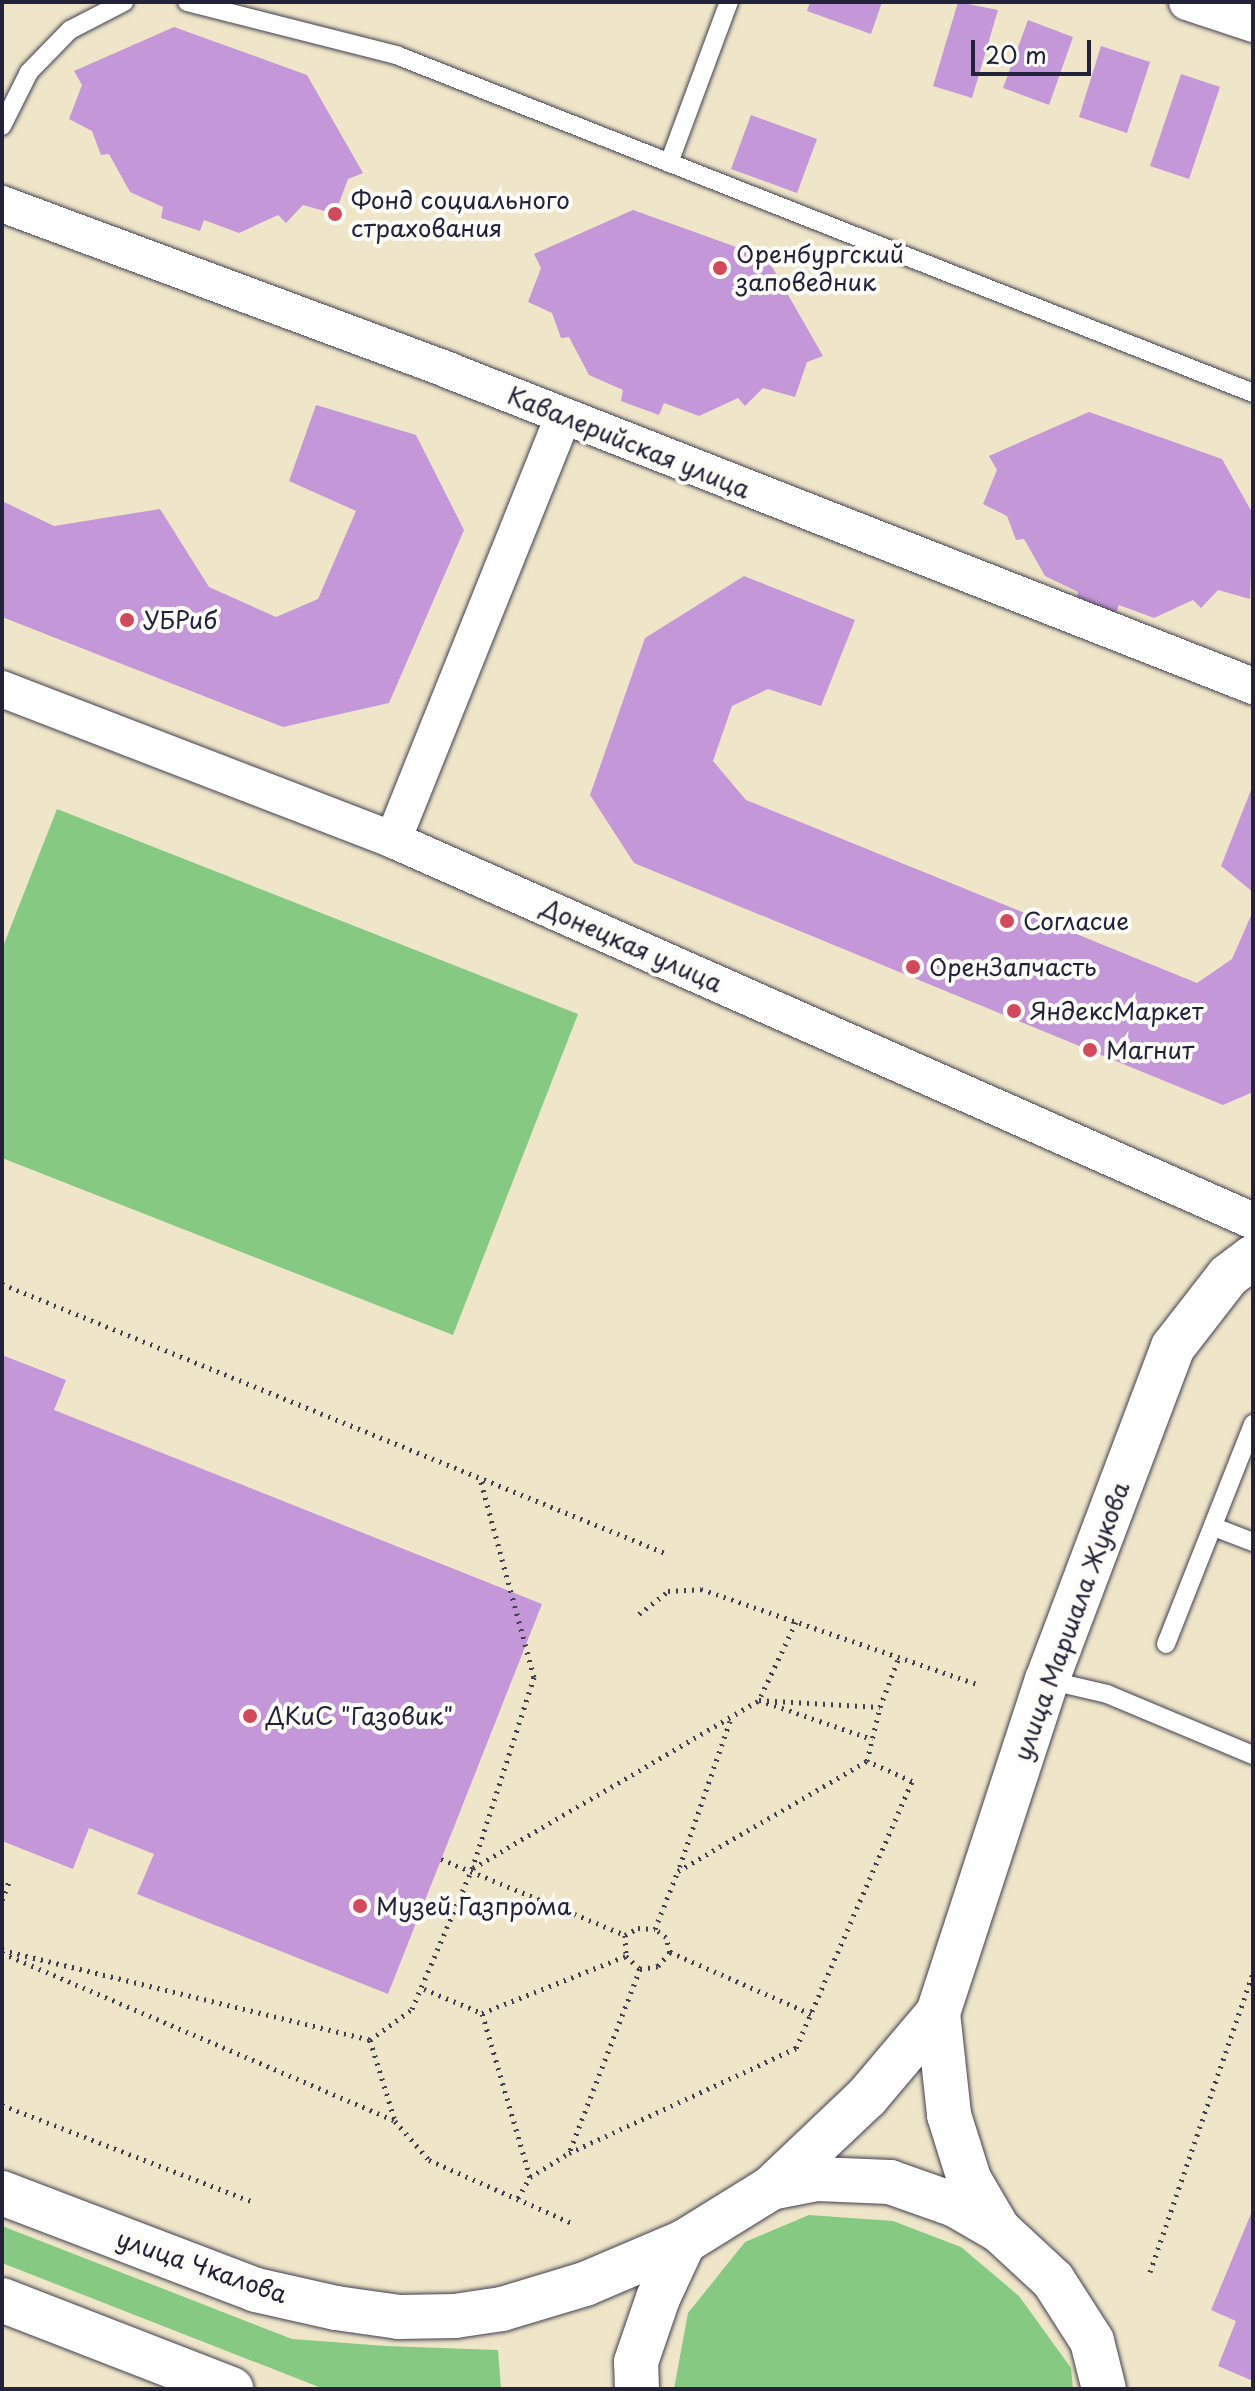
<!DOCTYPE html>
<meta charset="utf-8">
<style>
body{margin:0}
#map{position:relative;width:1255px;height:2391px;overflow:hidden;background:#efe6c9;font-family:"Playpen Sans",sans-serif}
div>[style]{position:absolute}
[style*='--x']{left:calc(var(--x)*1px);top:calc(var(--y)*1px);width:calc(var(--w)*1px);rotate:calc(var(--a)*1deg)}
.green>*{inset:0;background:#85c982}
.building>*{inset:0;background:#c497d8}
.path>*{height:5px;margin-top:-2.5px;transform-origin:0;background:repeating-linear-gradient(90deg,#413f50 0 2px,transparent 0 8px)}
.roads{filter:drop-shadow(0 0 2px #413f50) drop-shadow(0 0 2px #413f50)}
.lane>*{height:18px;margin:-9px;padding:0 9px;transform-origin:9px;border-radius:9px;background:#fff}
.street>*{height:36px;margin:-18px;padding:0 18px;transform-origin:18px;border-radius:18px;background:#fff}
.primary>*{height:44px;margin:-22px;padding:0 22px;transform-origin:22px;border-radius:22px;background:#fff}
.dots>*{width:22px;height:22px;translate:-50% -50%;box-sizing:border-box;border:4px solid #fdfcf7;border-radius:50%}
span{translate:-50% -50%;white-space:nowrap;text-align:center;line-height:1.15;-webkit-text-stroke:8px #fdfcf7;paint-order:stroke}
.poi-label{font-size:24px;color:#22223b}
.left{translate:0 -50%;text-align:left}
.street-label{font-size:24px;color:#22223b}
.frame{position:absolute;inset:0;border:4px solid #22223b;pointer-events:none}
.scale{position:absolute;left:971px;top:40px;width:120px;height:36px;box-sizing:border-box;border:4px solid #22223b;border-top:0;padding-left:10px;font-size:24px;line-height:28px;white-space:nowrap;color:#22223b;-webkit-text-stroke:6px #fdfcf7;paint-order:stroke}
</style>
<div id="map">
<div class="green">
<div style="clip-path:polygon(57px 809px,578px 1014px,453px 1335px,2px 1158px,2px 949px)"></div>
<div style="clip-path:polygon(809px 2215px,893px 2221px,961px 2247px,1019px 2296px,1071px 2368px,1073px 2389px,674px 2389px,688px 2313px,745px 2242px)"></div>
<div style="clip-path:polygon(2px 2226px,292px 2339px,386px 2346px,498px 2350px,501px 2389px,324px 2389px,2px 2263px)"></div>
</div>
<div class="building">
<div style="clip-path:polygon(810px 2px,882px 2px,871px 34px,807px 11px)"></div>
<div style="clip-path:polygon(958px 2px,998px 10px,972px 98px,933px 86px)"></div>
<div style="clip-path:polygon(1028px 20px,1073px 37px,1049px 105px,1003px 88px)"></div>
<div style="clip-path:polygon(174px 27px,307px 75px,363px 173px,348px 179px,335px 214px,303px 205px,286px 223px,278px 215px,239px 233px,204px 220px,200px 231px,161px 218px,163px 207px,130px 192px,109px 154px,101px 155px,92px 131px,69px 119px,82px 85px,74px 71px)"></div>
<div style="clip-path:polygon(1101px 46px,1150px 62px,1127px 133px,1079px 117px)"></div>
<div style="clip-path:polygon(1181px 74px,1220px 87px,1189px 179px,1150px 166px)"></div>
<div style="clip-path:polygon(751px 115px,817px 139px,797px 193px,731px 169px)"></div>
<div style="clip-path:polygon(633px 210px,767px 258px,823px 356px,807px 362px,795px 397px,763px 388px,745px 406px,738px 398px,699px 416px,664px 403px,659px 415px,621px 401px,623px 390px,589px 375px,569px 337px,561px 338px,552px 313px,528px 302px,541px 268px,534px 254px)"></div>
<div style="clip-path:polygon(316px 405px,416px 435px,464px 530px,389px 703px,283px 727px,2px 617px,2px 501px,54px 526px,160px 509px,209px 587px,276px 617px,318px 599px,356px 511px,289px 481px)"></div>
<div style="clip-path:polygon(1089px 412px,1222px 459px,1253px 514px,1250px 599px,1218px 590px,1201px 608px,1193px 600px,1154px 618px,1119px 605px,1115px 616px,1076px 602px,1078px 592px,1045px 576px,1024px 539px,1016px 540px,1007px 516px,983px 504px,997px 470px,989px 456px)"></div>
<div style="clip-path:polygon(744px 576px,855px 620px,821px 706px,768px 689px,732px 706px,713px 761px,746px 800px,1197px 983px,1232px 959px,1253px 911px,1253px 1092px,1223px 1105px,634px 863px,590px 795px,645px 638px)"></div>
<div style="clip-path:polygon(1253px 785px,1253px 892px,1221px 866px)"></div>
<div style="clip-path:polygon(2px 1355px,66px 1380px,54px 1410px,542px 1604px,388px 1994px,137px 1894px,154px 1854px,89px 1828px,73px 1869px,2px 1841px)"></div>
<div style="clip-path:polygon(1253px 2209px,1253px 2381px,1218px 2366px,1236px 2321px,1211px 2310px)"></div>
</div>
<div class="path">
<div style="--x:2;--y:1284;--w:715;--a:22.08"></div>
<div style="--x:639;--y:1614;--w:37;--a:-38"></div>
<div style="--x:668;--y:1591;--w:33;--a:-3"></div>
<div style="--x:701;--y:1589;--w:295;--a:19"></div>
<div style="--x:796;--y:1622;--w:86;--a:115.4"></div>
<div style="--x:759;--y:1700;--w:120;--a:19"></div>
<div style="--x:730;--y:1721;--w:159;--a:109.1"></div>
<div style="--x:678;--y:1871;--w:219;--a:-30.2"></div>
<div style="--x:441;--y:1859;--w:199;--a:22.4"></div>
<div style="--x:473;--y:1868;--w:332;--a:-30.4"></div>
<div style="--x:759;--y:1700;--w:121;--a:3.3"></div>
<div style="--x:880;--y:1707;--w:53;--a:-69.2"></div>
<div style="--x:2;--y:1900;--w:22;--a:-69"></div>
<div style="--x:625;--y:1935;--w:21;--a:87"></div>
<div style="--x:626;--y:1956;--w:19;--a:43"></div>
<div style="--x:640;--y:1969;--w:18;--a:-9"></div>
<div style="--x:658;--y:1966;--w:18;--a:-49"></div>
<div style="--x:670;--y:1952;--w:16;--a:-105"></div>
<div style="--x:666;--y:1937;--w:14;--a:-144"></div>
<div style="--x:625;--y:1935;--w:15;--a:-28"></div>
<div style="--x:638;--y:1928;--w:17;--a:3"></div>
<div style="--x:655;--y:1929;--w:62;--a:-68.4"></div>
<div style="--x:2;--y:1950;--w:379;--a:13.7"></div>
<div style="--x:370;--y:2040;--w:52;--a:-36.4"></div>
<div style="--x:412;--y:2009;--w:152;--a:-66.8"></div>
<div style="--x:472;--y:1869;--w:202;--a:-72.1"></div>
<div style="--x:534;--y:1677;--w:206;--a:-105.2"></div>
<div style="--x:670;--y:1952;--w:154;--a:23.7"></div>
<div style="--x:2;--y:1953;--w:427;--a:23.1"></div>
<div style="--x:640;--y:1969;--w:197;--a:111.1"></div>
<div style="--x:569;--y:2153;--w:250;--a:-24.8"></div>
<div style="--x:796;--y:2048;--w:291;--a:-66.5"></div>
<div style="--x:912;--y:1781;--w:49;--a:-156"></div>
<div style="--x:867;--y:1761;--w:56;--a:-76.5"></div>
<div style="--x:424;--y:1989;--w:63;--a:22.5"></div>
<div style="--x:370;--y:2040;--w:85;--a:72.8"></div>
<div style="--x:395;--y:2121;--w:52;--a:48.9"></div>
<div style="--x:429;--y:2160;--w:156;--a:23.8"></div>
<div style="--x:2;--y:2105;--w:269;--a:21.1"></div>
<div style="--x:530;--y:2177;--w:171;--a:-106.3"></div>
<div style="--x:482;--y:2013;--w:155;--a:-21.6"></div>
<div style="--x:518;--y:2198;--w:24;--a:-60"></div>
<div style="--x:530;--y:2177;--w:46;--a:-31.6"></div>
<div style="--x:1150;--y:2272;--w:316;--a:-71"></div>
</div>
<div class="roads">
<div class="lane">
<div style="--x:187;--y:2;--w:216;--a:14.2"></div>
<div style="--x:396;--y:55;--w:921;--a:21.52"></div>
<div style="--x:2;--y:126;--w:60;--a:-63.4"></div>
<div style="--x:29;--y:72;--w:59;--a:-45.7"></div>
<div style="--x:70;--y:30;--w:61;--a:-27.4"></div>
<div style="--x:669;--y:163;--w:172;--a:-69.6"></div>
<div style="--x:1214;--y:1527;--w:42;--a:21"></div>
<div style="--x:1166;--y:1644;--w:237;--a:-68.4"></div>
<div style="--x:1047;--y:1680;--w:62;--a:13.1"></div>
<div style="--x:1107;--y:1694;--w:158;--a:22.7"></div>
</div>
<div class="street">
<div style="--x:1187;--y:2;--w:70;--a:18.4"></div>
<div style="--x:2;--y:204;--w:478;--a:20.4"></div>
<div style="--x:450;--y:371;--w:863;--a:21.42"></div>
<div style="--x:2;--y:689;--w:419;--a:21.1"></div>
<div style="--x:393;--y:840;--w:941;--a:23.89"></div>
<div style="--x:393;--y:840;--w:456;--a:-68.1"></div>
</div>
<div class="primary">
<div style="--x:938;--y:2013;--w:103;--a:83.8"></div>
<div style="--x:949;--y:2115;--w:67;--a:72.6"></div>
<div style="--x:969;--y:2179;--w:56;--a:59.7"></div>
<div style="--x:771;--y:2188;--w:132;--a:-43.5"></div>
<div style="--x:867;--y:2097;--w:110;--a:-49.8"></div>
<div style="--x:938;--y:2013;--w:350;--a:-71.9"></div>
<div style="--x:1047;--y:1680;--w:356;--a:-69.3"></div>
<div style="--x:1173;--y:1347;--w:90;--a:-52.2"></div>
<div style="--x:1228;--y:1276;--w:31;--a:-37"></div>
<div style="--x:2;--y:2193;--w:272;--a:20.9"></div>
<div style="--x:256;--y:2290;--w:82;--a:12.7"></div>
<div style="--x:336;--y:2308;--w:64;--a:8.1"></div>
<div style="--x:399;--y:2317;--w:56;--a:-1"></div>
<div style="--x:455;--y:2316;--w:48;--a:-8.5"></div>
<div style="--x:502;--y:2309;--w:87;--a:-16.8"></div>
<div style="--x:585;--y:2284;--w:108;--a:-23"></div>
<div style="--x:684;--y:2242;--w:102;--a:-31.8"></div>
<div style="--x:771;--y:2188;--w:47;--a:-11.1"></div>
<div style="--x:817;--y:2179;--w:73;--a:2.4"></div>
<div style="--x:890;--y:2182;--w:69;--a:19.5"></div>
<div style="--x:955;--y:2205;--w:52;--a:30"></div>
<div style="--x:1000;--y:2231;--w:72;--a:42.8"></div>
<div style="--x:1053;--y:2280;--w:72;--a:57.4"></div>
<div style="--x:1092;--y:2341;--w:49;--a:76"></div>
<div style="--x:2;--y:2300;--w:246;--a:21.2"></div>
<div style="--x:637;--y:2389;--w:27;--a:-92"></div>
<div style="--x:636;--y:2362;--w:68;--a:-71"></div>
<div style="--x:658;--y:2298;--w:62;--a:-65.1"></div>
</div>
</div>
<div class="dots">
<div style="left:335px;top:214px;background:#d1495b"></div>
<div style="left:720px;top:268px;background:#d1495b"></div>
<div style="left:127px;top:620px;background:#d1495b"></div>
<div style="left:1007px;top:921px;background:#d1495b"></div>
<div style="left:913px;top:967px;background:#d1495b"></div>
<div style="left:1014px;top:1011px;background:#d1495b"></div>
<div style="left:1090px;top:1050px;background:#d1495b"></div>
<div style="left:250px;top:1716px;background:#d1495b"></div>
<div style="left:360px;top:1906px;background:#d1495b"></div>
</div>
<div class="poi-label">
<span class="left" style="left:351px;top:214px">Фонд социального<br>страхования</span>
<span class="left" style="left:736px;top:268px">Оренбургский<br>заповедник</span>
<span class="left" style="left:143px;top:620px">УБРиб</span>
<span class="left" style="left:1023px;top:921px">Согласие</span>
<span class="left" style="left:929px;top:967px">ОренЗапчасть</span>
<span class="left" style="left:1030px;top:1011px">ЯндексМаркет</span>
<span class="left" style="left:1106px;top:1050px">Магнит</span>
<span class="left" style="left:266px;top:1716px">ДКиC "Газовик"</span>
<span class="left" style="left:376px;top:1906px">Музей Газпрома</span>
</div>
<div class="street-label">
<span style="left:629px;top:442px;rotate:22deg">Кавалерийская улица</span>
<span style="left:632px;top:945px;rotate:24deg">Донецкая улица</span>
<span style="left:1071px;top:1621px;rotate:-70deg">улица Маршала Жукова</span>
<span style="left:202px;top:2266px;rotate:19deg">улица Чкалова</span>
</div>
<div class="frame"></div>
<div class="scale">20 m</div>
</div>
